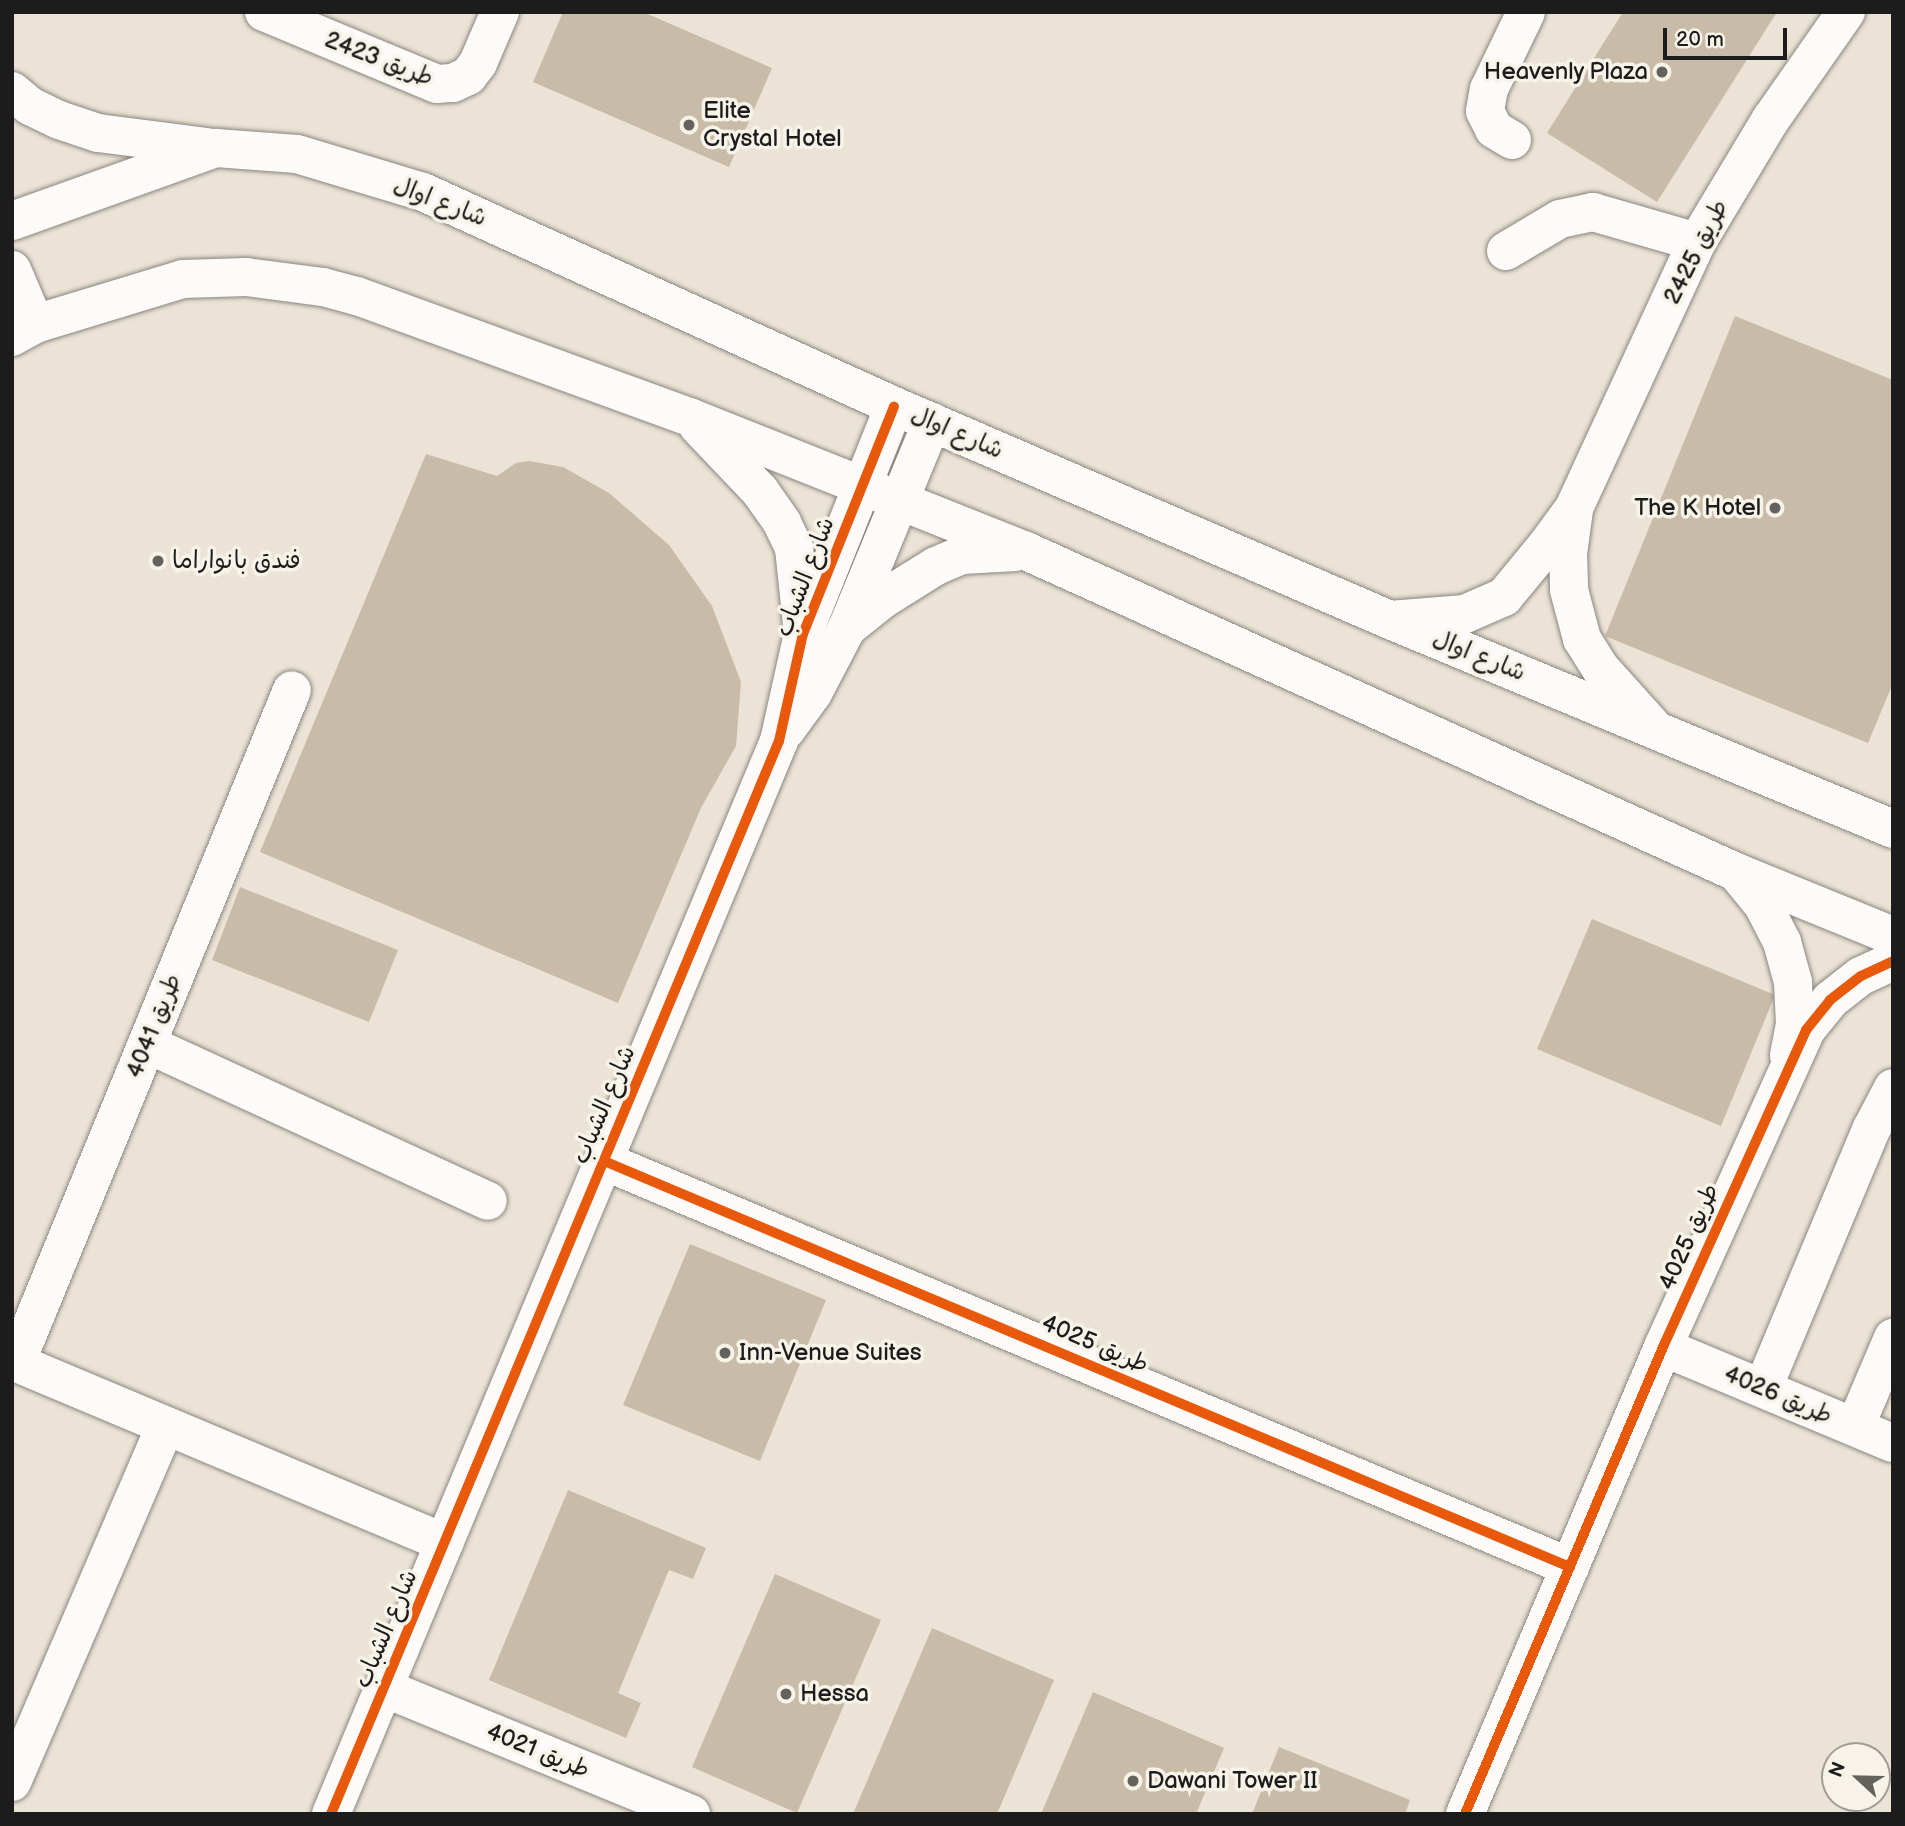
<!DOCTYPE html>
<meta charset="utf-8">
<style>
body{margin:0}
#map{position:relative;width:1905px;height:1826px;overflow:hidden;background:#ebe3d5;font-family:"Balsamiq Sans","Playpen Sans Arabic",sans-serif}
div>[style]{position:absolute}
[style*='--x']{left:calc(var(--x)*1px);top:calc(var(--y)*1px);width:calc(var(--w)*1px);rotate:calc(var(--a)*1deg)}
.building>*{inset:0;background:#c8bba7}
.roads{filter:drop-shadow(0 0 2px #8a867f) drop-shadow(0 0 2px #8a867f)}
.minor>*{height:38px;margin:-19px;padding:0 19px;transform-origin:19px;border-radius:19px;background:#fcfbf9}
.major>*{height:38px;margin:-19px;padding:0 19px;transform-origin:19px;border-radius:19px;background:#fcfbf9}
.cycleway>*{height:10px;margin:-5px;padding:0 5px;transform-origin:5px;border-radius:5px;background:#e8590c}
.dots>*{width:19px;height:19px;translate:-50% -50%;box-sizing:border-box;border:4px solid #f7f3e8;border-radius:50%}
span{translate:-50% -50%;white-space:nowrap;text-align:center;line-height:1.15;-webkit-text-stroke:7px #f7f3e8;paint-order:stroke}
.street-label{font-size:24px;color:#1c1c1c}
.poi-label{font-size:24px;color:#1c1c1c}
.right{translate:-100% -50%;text-align:right}
.left{translate:0 -50%;text-align:left}
.frame{position:absolute;inset:0;border:14px solid #1c1c1c;pointer-events:none}
.north{position:absolute;left:1821px;top:1742px;width:70px;height:70px;box-sizing:border-box;background:#f7f3e8;border:2px solid #9f9d96;border-radius:50%;rotate:292deg;font-size:19px;font-weight:700;line-height:28px;text-align:center;color:#1c1c1c}
.north::after{content:'';display:block;margin:auto;width:24px;height:32px;background:#64625d;clip-path:polygon(50% 0,100% 100%,50% 72%,0 100%)}
.scale{position:absolute;left:1663px;top:28px;width:124px;height:32px;box-sizing:border-box;border:4px solid #1c1c1c;border-top:0;padding-left:9px;font-size:21px;line-height:24px;white-space:nowrap;color:#1c1c1c;-webkit-text-stroke:5px #f7f3e8;paint-order:stroke}
</style>
<div id="map">
<div class="building">
<div style="clip-path:polygon(563px 12px,643px 12px,772px 68px,729px 167px,533px 82px)"></div>
<div style="clip-path:polygon(1623px 12px,1777px 12px,1657px 202px,1547px 133px)"></div>
<div style="clip-path:polygon(1735px 316px,1893px 380px,1893px 683px,1868px 743px,1605px 636px)"></div>
<div style="clip-path:polygon(426px 454px,497px 476px,516px 463px,529px 461px,563px 467px,609px 493px,669px 545px,712px 606px,741px 682px,736px 746px,701px 808px,618px 1003px,260px 852px)"></div>
<div style="clip-path:polygon(240px 887px,398px 950px,369px 1022px,212px 960px)"></div>
<div style="clip-path:polygon(1592px 919px,1775px 995px,1721px 1126px,1537px 1049px)"></div>
<div style="clip-path:polygon(690px 1244px,826px 1300px,760px 1461px,623px 1405px)"></div>
<div style="clip-path:polygon(568px 1490px,706px 1548px,693px 1579px,669px 1570px,618px 1693px,641px 1703px,626px 1738px,489px 1680px)"></div>
<div style="clip-path:polygon(775px 1574px,881px 1620px,797px 1813px,692px 1767px)"></div>
<div style="clip-path:polygon(932px 1628px,1054px 1680px,997px 1814px,853px 1814px)"></div>
<div style="clip-path:polygon(1093px 1692px,1224px 1748px,1196px 1814px,1041px 1814px)"></div>
<div style="clip-path:polygon(1279px 1747px,1410px 1800px,1405px 1814px,1252px 1814px)"></div>
</div>
<div class="roads">
<div class="minor">
<div style="--x:264;--y:12;--w:187;--a:22.6"></div>
<div style="--x:437;--y:84;--w:16;--a:-4"></div>
<div style="--x:453;--y:83;--w:17;--a:-25"></div>
<div style="--x:468;--y:76;--w:16;--a:-52"></div>
<div style="--x:478;--y:63;--w:56;--a:-66.7"></div>
<div style="--x:1512;--y:140;--w:21;--a:-149"></div>
<div style="--x:1494;--y:129;--w:20;--a:-117"></div>
<div style="--x:1485;--y:111;--w:22;--a:-80"></div>
<div style="--x:1489;--y:89;--w:85;--a:-64.3"></div>
<div style="--x:1506;--y:251;--w:63;--a:-30.7"></div>
<div style="--x:1560;--y:219;--w:34;--a:-12"></div>
<div style="--x:1593;--y:212;--w:108;--a:16.1"></div>
<div style="--x:12;--y:270;--w:59;--a:66.9"></div>
<div style="--x:1574;--y:510;--w:44;--a:97.8"></div>
<div style="--x:1568;--y:554;--w:36;--a:88"></div>
<div style="--x:1569;--y:590;--w:51;--a:75.1"></div>
<div style="--x:1582;--y:639;--w:36;--a:58"></div>
<div style="--x:1601;--y:669;--w:79;--a:48.1"></div>
<div style="--x:1390;--y:620;--w:75;--a:-4.6"></div>
<div style="--x:1465;--y:614;--w:43;--a:-23.6"></div>
<div style="--x:1504;--y:597;--w:67;--a:-50.4"></div>
<div style="--x:1547;--y:545;--w:46;--a:-53.9"></div>
<div style="--x:1574;--y:508;--w:293;--a:-65.2"></div>
<div style="--x:1697;--y:242;--w:144;--a:-59"></div>
<div style="--x:1771;--y:119;--w:131;--a:-55"></div>
<div style="--x:786;--y:730;--w:46;--a:-53.9"></div>
<div style="--x:813;--y:693;--w:73;--a:-62.4"></div>
<div style="--x:847;--y:628;--w:223;--a:-67.6"></div>
<div style="--x:1736;--y:872;--w:43;--a:50.7"></div>
<div style="--x:1763;--y:905;--w:42;--a:62.8"></div>
<div style="--x:1782;--y:942;--w:41;--a:74.6"></div>
<div style="--x:1793;--y:982;--w:42;--a:87.3"></div>
<div style="--x:1795;--y:1024;--w:32;--a:101"></div>
<div style="--x:147;--y:1044;--w:375;--a:24.7"></div>
<div style="--x:604;--y:1161;--w:1048;--a:22.8"></div>
<div style="--x:1663;--y:1347;--w:249;--a:22.7"></div>
<div style="--x:12;--y:1361;--w:469;--a:22.8"></div>
<div style="--x:16;--y:1363;--w:727;--a:-67.7"></div>
<div style="--x:1763;--y:1388;--w:282;--a:-67.3"></div>
<div style="--x:1872;--y:1128;--w:45;--a:-62.3"></div>
<div style="--x:1855;--y:1427;--w:97;--a:-66.9"></div>
<div style="--x:384;--y:1688;--w:332;--a:22.3"></div>
<div style="--x:12;--y:1782;--w:387;--a:-66.7"></div>
<div style="--x:331;--y:1814;--w:1163;--a:-67.34"></div>
<div style="--x:779;--y:741;--w:110;--a:-77.4"></div>
<div style="--x:803;--y:634;--w:245;--a:-68.2"></div>
<div style="--x:1465;--y:1814;--w:507;--a:-67.02"></div>
<div style="--x:1663;--y:1347;--w:348;--a:-65.7"></div>
<div style="--x:1806;--y:1030;--w:38;--a:-51"></div>
<div style="--x:1830;--y:1000;--w:39;--a:-38"></div>
<div style="--x:1861;--y:976;--w:35;--a:-25"></div>
</div>
<div class="major">
<div style="--x:12;--y:91;--w:23;--a:40"></div>
<div style="--x:30;--y:106;--w:32;--a:26"></div>
<div style="--x:59;--y:120;--w:41;--a:18.4"></div>
<div style="--x:98;--y:133;--w:110;--a:7.3"></div>
<div style="--x:12;--y:221;--w:217;--a:-19.7"></div>
<div style="--x:216;--y:148;--w:81;--a:4.2"></div>
<div style="--x:297;--y:154;--w:132;--a:16.8"></div>
<div style="--x:423;--y:192;--w:517;--a:24.43"></div>
<div style="--x:894;--y:406;--w:540;--a:23.34"></div>
<div style="--x:1390;--y:620;--w:545;--a:22.56"></div>
<div style="--x:12;--y:337;--w:26;--a:-29"></div>
<div style="--x:35;--y:324;--w:155;--a:-16.9"></div>
<div style="--x:183;--y:279;--w:63;--a:-1.8"></div>
<div style="--x:246;--y:277;--w:78;--a:7.4"></div>
<div style="--x:323;--y:287;--w:35;--a:15"></div>
<div style="--x:357;--y:296;--w:353;--a:20"></div>
<div style="--x:689;--y:417;--w:363;--a:21.7"></div>
<div style="--x:1026;--y:551;--w:779;--a:24.33"></div>
<div style="--x:1736;--y:872;--w:170;--a:22.2"></div>
<div style="--x:698;--y:426;--w:90;--a:46.4"></div>
<div style="--x:760;--y:491;--w:39;--a:55"></div>
<div style="--x:782;--y:523;--w:28;--a:64"></div>
<div style="--x:794;--y:548;--w:86;--a:84"></div>
<div style="--x:847;--y:628;--w:46;--a:-38.9"></div>
<div style="--x:883;--y:599;--w:62;--a:-31.9"></div>
<div style="--x:936;--y:566;--w:28;--a:-23"></div>
<div style="--x:962;--y:555;--w:54;--a:-3.2"></div>
</div>
</div>
<div class="cycleway">
<div style="--x:604;--y:1161;--w:1048;--a:22.8"></div>
<div style="--x:331;--y:1814;--w:1163;--a:-67.34"></div>
<div style="--x:779;--y:741;--w:110;--a:-77.4"></div>
<div style="--x:803;--y:634;--w:245;--a:-68.2"></div>
<div style="--x:1465;--y:1814;--w:507;--a:-67.02"></div>
<div style="--x:1663;--y:1347;--w:348;--a:-65.7"></div>
<div style="--x:1806;--y:1030;--w:38;--a:-51"></div>
<div style="--x:1830;--y:1000;--w:39;--a:-38"></div>
<div style="--x:1861;--y:976;--w:35;--a:-25"></div>
</div>
<div class="dots">
<div style="left:1662px;top:72px;background:#64625d"></div>
<div style="left:689px;top:125px;background:#64625d"></div>
<div style="left:1775px;top:508px;background:#64625d"></div>
<div style="left:158px;top:561px;background:#64625d"></div>
<div style="left:725px;top:1353px;background:#64625d"></div>
<div style="left:786px;top:1694px;background:#64625d"></div>
<div style="left:1133px;top:1781px;background:#64625d"></div>
</div>
<div class="street-label">
<span style="left:379px;top:59px;rotate:21deg">طريق 2423</span>
<span style="left:440px;top:202px;rotate:21deg">شارع اوال</span>
<span style="left:1696px;top:252px;rotate:-63deg">طريق 2425</span>
<span style="left:957px;top:433px;rotate:23deg">شارع اوال</span>
<span style="left:805px;top:577px;rotate:-69deg">شارع الشباب</span>
<span style="left:1479px;top:656px;rotate:22deg">شارع اوال</span>
<span style="left:154px;top:1026px;rotate:-68deg">طريق 4041</span>
<span style="left:604px;top:1105px;rotate:-67deg">شارع الشباب</span>
<span style="left:1689px;top:1237px;rotate:-66deg">طريق 4025</span>
<span style="left:1095px;top:1344px;rotate:23deg">طريق 4025</span>
<span style="left:1778px;top:1395px;rotate:23deg">طريق 4026</span>
<span style="left:386px;top:1629px;rotate:-67deg">شارع الشباب</span>
<span style="left:538px;top:1751px;rotate:22deg">طريق 4021</span>
</div>
<div class="poi-label">
<span class="right" style="left:1648px;top:72px">Heavenly Plaza</span>
<span class="left" style="left:703px;top:125px">Elite<br>Crystal Hotel</span>
<span class="right" style="left:1761px;top:508px">The K Hotel</span>
<span class="left" style="left:172px;top:561px">فندق بانواراما</span>
<span class="left" style="left:739px;top:1353px">Inn-Venue Suites</span>
<span class="left" style="left:800px;top:1694px">Hessa</span>
<span class="left" style="left:1147px;top:1781px">Dawani Tower II</span>
</div>
<div class="frame"></div>
<div class="north">N</div>
<div class="scale">20 m</div>
</div>
